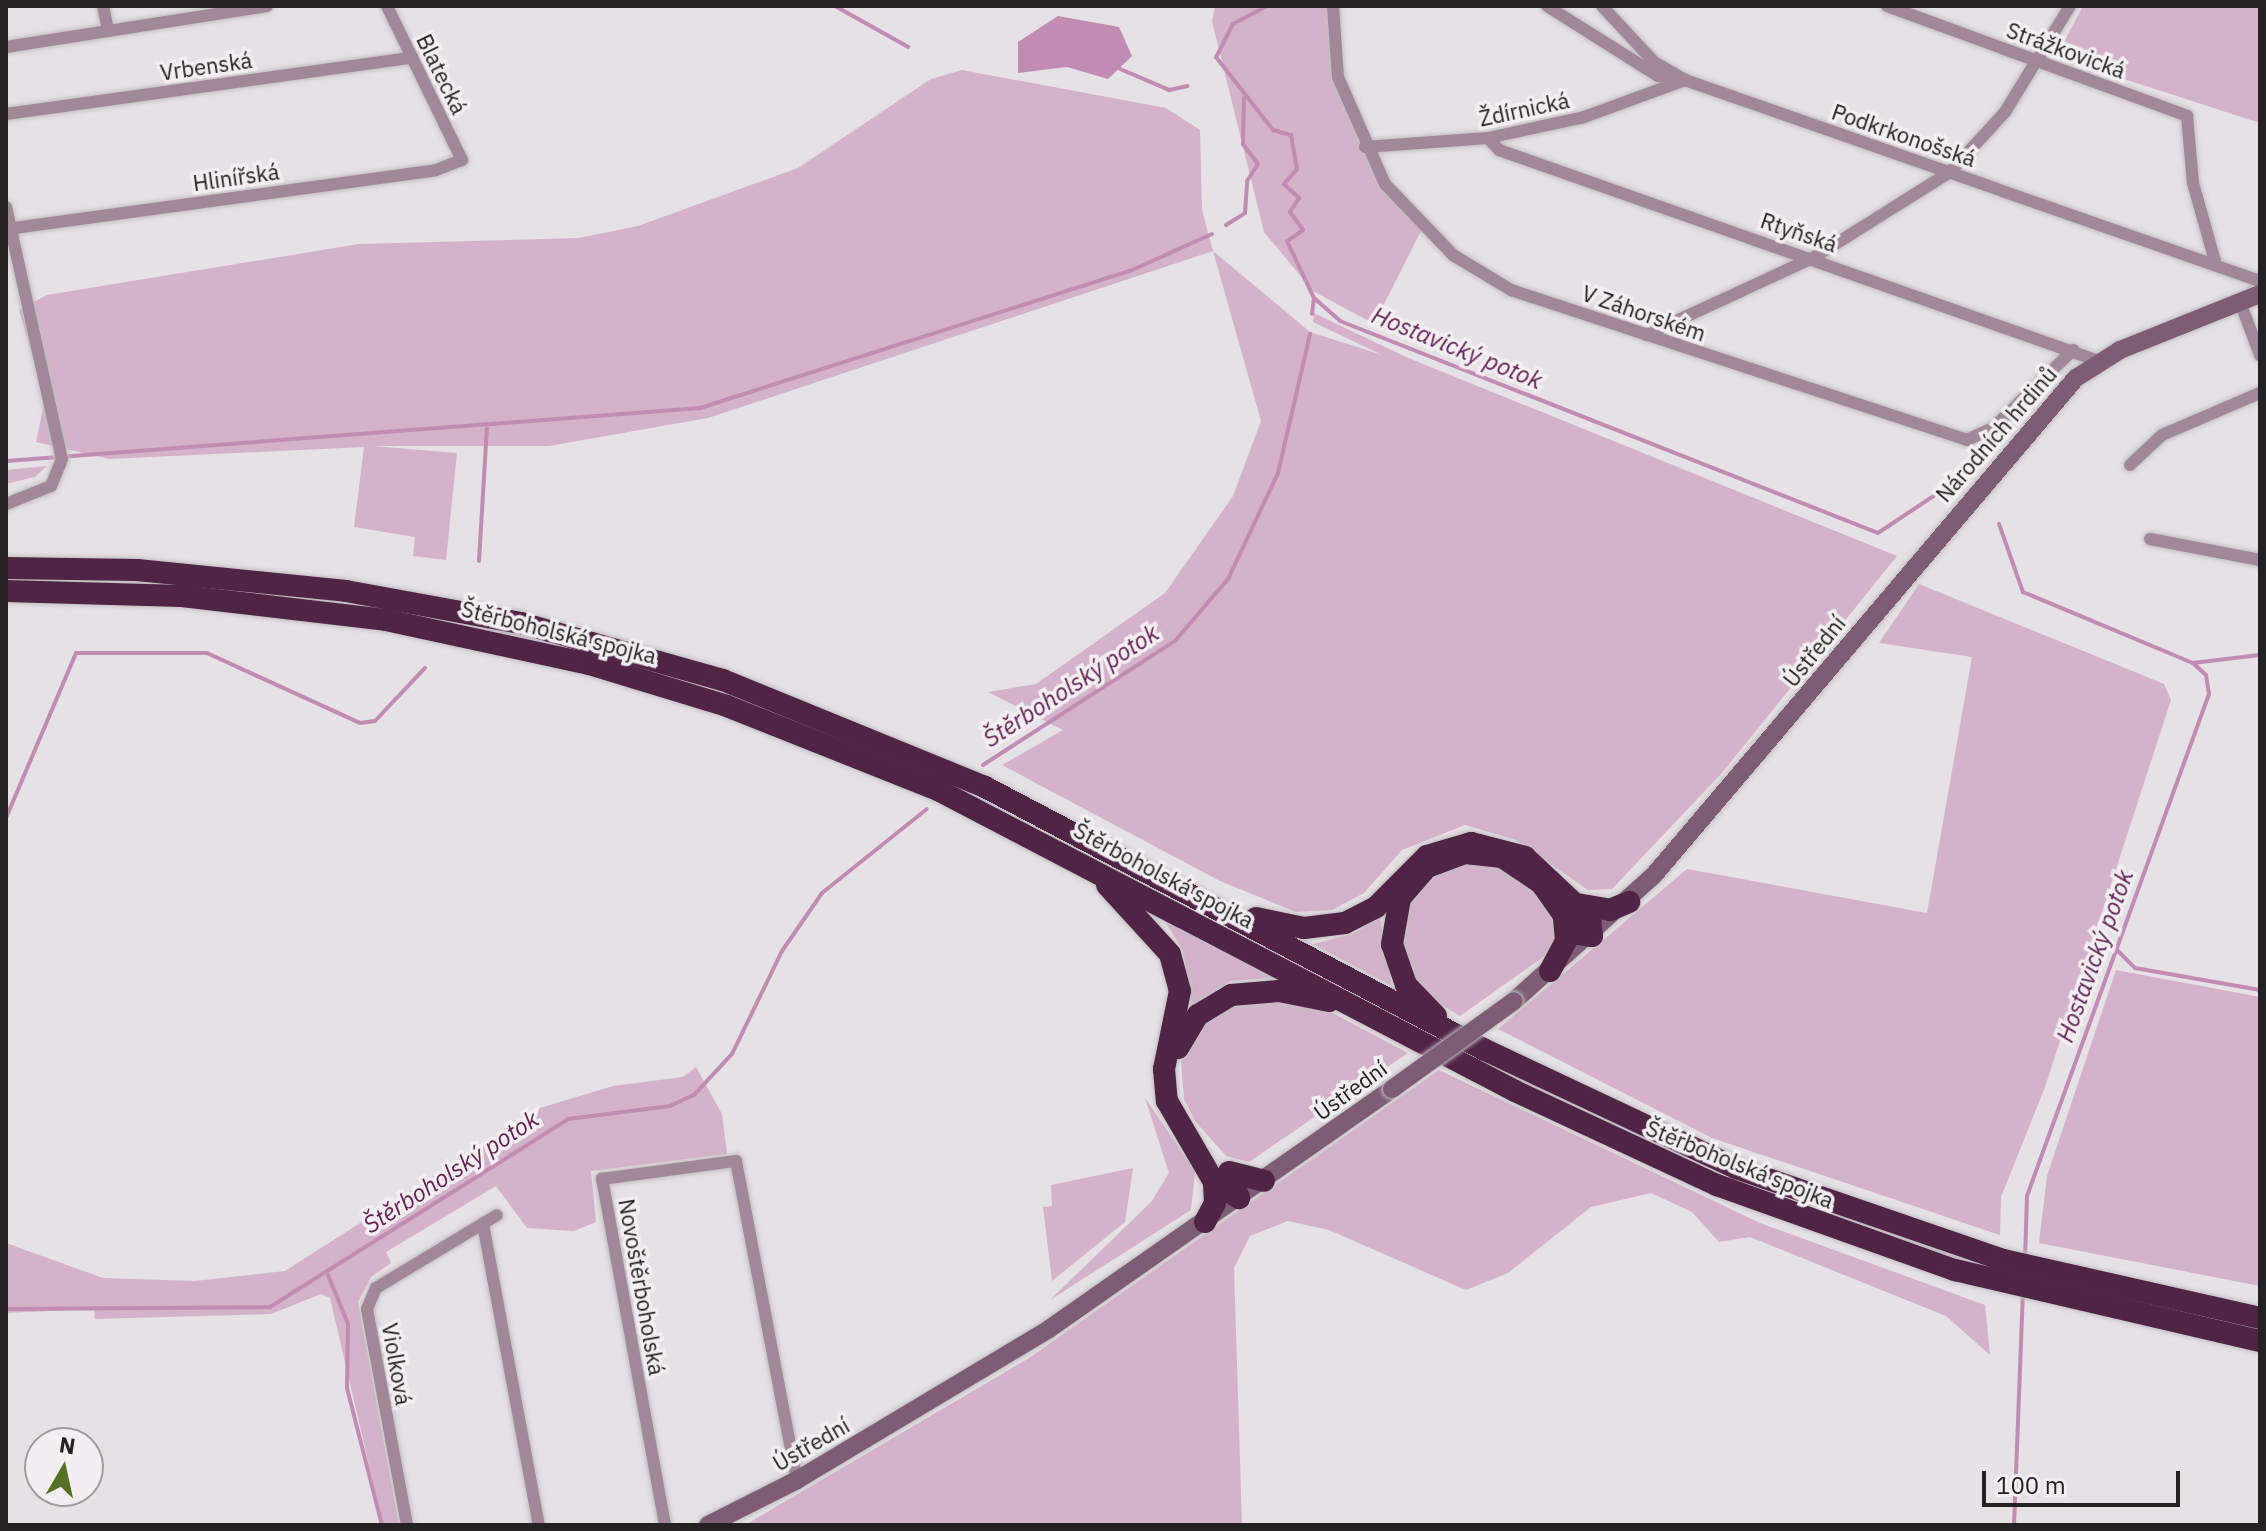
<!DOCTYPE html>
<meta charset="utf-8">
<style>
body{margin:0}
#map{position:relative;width:2266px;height:1531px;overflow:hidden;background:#e5e1e4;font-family:"IBM Plex Sans",sans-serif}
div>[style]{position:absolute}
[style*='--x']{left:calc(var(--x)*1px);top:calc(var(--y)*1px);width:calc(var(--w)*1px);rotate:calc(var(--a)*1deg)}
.green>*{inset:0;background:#d4b2c9}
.water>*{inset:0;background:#c18cb1}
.stream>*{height:4px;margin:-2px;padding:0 2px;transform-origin:2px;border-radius:2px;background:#c18cb1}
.roads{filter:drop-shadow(0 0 2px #c2bec1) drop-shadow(0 0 2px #c2bec1)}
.street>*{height:12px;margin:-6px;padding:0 6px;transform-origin:6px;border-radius:6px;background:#a08898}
.secondary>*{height:18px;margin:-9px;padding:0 9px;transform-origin:9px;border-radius:9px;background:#7e5d74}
.highway>*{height:22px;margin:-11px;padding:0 11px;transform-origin:11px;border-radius:11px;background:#502445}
.bridges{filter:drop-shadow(0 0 2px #c2bec1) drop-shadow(0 0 2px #c2bec1)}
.secondary-bridge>*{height:18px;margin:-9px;padding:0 9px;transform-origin:9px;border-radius:9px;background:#7e5d74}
span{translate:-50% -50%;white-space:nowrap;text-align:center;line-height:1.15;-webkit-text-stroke:7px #f2eef1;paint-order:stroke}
.street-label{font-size:22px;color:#232122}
.water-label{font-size:24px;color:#622353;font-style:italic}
.frame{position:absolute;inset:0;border:8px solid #232122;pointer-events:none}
.north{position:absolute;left:24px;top:1427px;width:80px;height:80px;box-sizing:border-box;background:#f2eef1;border:2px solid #9f9c9e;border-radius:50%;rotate:9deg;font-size:22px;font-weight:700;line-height:32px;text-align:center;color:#232122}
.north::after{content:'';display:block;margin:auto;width:28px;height:36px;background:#547126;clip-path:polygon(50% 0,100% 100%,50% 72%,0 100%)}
.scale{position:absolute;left:1982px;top:1471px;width:198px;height:36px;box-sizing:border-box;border:4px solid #232122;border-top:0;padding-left:10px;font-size:24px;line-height:28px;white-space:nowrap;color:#232122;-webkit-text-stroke:6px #f2eef1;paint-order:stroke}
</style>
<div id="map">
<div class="green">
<div style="clip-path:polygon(1215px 6px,1328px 6px,1331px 59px,1361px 148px,1422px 229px,1374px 324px,1313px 291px,1264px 232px,1212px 21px)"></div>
<div style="clip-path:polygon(2083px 6px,2260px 6px,2260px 123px,2056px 57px)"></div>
<div style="clip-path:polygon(962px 70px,1166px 108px,1200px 130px,1202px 210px,1213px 251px,1310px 332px,1382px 355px,1313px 322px,1314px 313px,1406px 357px,1897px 556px,1721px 774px,1612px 889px,1588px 890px,1516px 840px,1465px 825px,1402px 850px,1364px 893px,1332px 910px,1296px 912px,1220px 881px,1002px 765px,1063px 730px,988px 692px,1036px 684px,1165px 593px,1233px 496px,1261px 421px,1213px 251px,708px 418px,549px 446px,373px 446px,457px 453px,446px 560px,413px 556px,415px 537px,354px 527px,364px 447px,109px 459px,36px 442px,45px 399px,19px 310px,47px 295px,359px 244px,579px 238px,638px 226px,798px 168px,931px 79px)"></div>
<div style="clip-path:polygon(47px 466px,35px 477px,6px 484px,6px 470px)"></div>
<div style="clip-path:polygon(6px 577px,291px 592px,504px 628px,727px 691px,902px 758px,553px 646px,453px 623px,236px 592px,6px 582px)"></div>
<div style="clip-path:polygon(1919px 584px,2164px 684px,2171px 700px,2045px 1087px,2001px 1197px,2000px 1235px,1712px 1138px,1498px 1029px,1687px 869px,1927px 913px,1972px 657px,1879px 643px)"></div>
<div style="clip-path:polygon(1470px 859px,1517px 872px,1552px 910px,1555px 937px,1546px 955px,1460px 1016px,1422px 993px,1399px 949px,1404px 906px,1431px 873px)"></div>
<div style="clip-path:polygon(1162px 916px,1274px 977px,1273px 978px,1231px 981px,1192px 1005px,1183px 951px)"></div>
<div style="clip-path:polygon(1380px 918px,1392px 986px,1313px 944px,1352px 934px)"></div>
<div style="clip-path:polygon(2116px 970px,2260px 997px,2260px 1286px,2039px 1243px,2047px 1176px)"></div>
<div style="clip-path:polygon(1255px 998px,1327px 1010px,1408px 1053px,1249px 1162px,1226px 1156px,1195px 1121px,1184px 1099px,1181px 1062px,1216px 1009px)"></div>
<div style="clip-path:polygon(1468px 1050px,1719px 1170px,2002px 1269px,2002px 1275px,1757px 1192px,1462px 1054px)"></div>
<div style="clip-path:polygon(696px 1067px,722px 1114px,727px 1154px,591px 1171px,596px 1222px,574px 1231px,527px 1228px,496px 1186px,386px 1252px,391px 1263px,371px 1277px,358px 1302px,399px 1525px,383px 1525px,330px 1298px,321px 1294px,271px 1314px,95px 1319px,94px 1309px,6px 1313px,6px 1243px,103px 1278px,195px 1281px,285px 1271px,540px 1108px,613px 1086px,683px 1077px)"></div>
<div style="clip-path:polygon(1439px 1070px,1760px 1223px,1985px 1305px,1990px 1355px,1946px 1316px,1750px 1237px,1719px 1242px,1692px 1212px,1651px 1193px,1591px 1207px,1508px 1273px,1466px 1290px,1329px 1230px,1288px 1221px,1250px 1236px,1234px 1268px,1242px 1525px,745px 1525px,1029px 1358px)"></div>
<div style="clip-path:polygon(1145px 1098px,1195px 1171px,1191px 1210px,1050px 1300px,1151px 1202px,1169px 1173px)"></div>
<div style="clip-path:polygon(1133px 1168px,1125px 1222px,1052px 1281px,1043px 1207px,1052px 1206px,1051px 1185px)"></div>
</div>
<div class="water">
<div style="clip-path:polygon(1058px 16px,1119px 27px,1132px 56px,1108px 79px,1067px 67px,1018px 73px,1018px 42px)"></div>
</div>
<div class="stream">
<div style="--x:835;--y:6;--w:84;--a:29.3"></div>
<div style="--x:1267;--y:6;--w:38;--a:152"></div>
<div style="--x:1233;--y:24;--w:37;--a:117"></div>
<div style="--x:1216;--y:57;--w:93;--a:52"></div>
<div style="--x:1273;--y:130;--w:19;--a:16"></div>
<div style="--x:1291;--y:135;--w:35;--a:80"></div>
<div style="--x:1297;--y:169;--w:20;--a:131"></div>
<div style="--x:1284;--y:184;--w:21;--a:43"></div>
<div style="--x:1299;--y:198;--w:17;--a:123"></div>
<div style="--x:1290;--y:212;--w:22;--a:54"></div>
<div style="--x:1303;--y:230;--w:19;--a:145"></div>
<div style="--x:1287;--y:241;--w:63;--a:64.7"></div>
<div style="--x:1314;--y:298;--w:35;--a:41"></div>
<div style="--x:1340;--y:321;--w:578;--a:21.51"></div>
<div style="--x:1878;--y:533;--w:76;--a:-33.7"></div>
<div style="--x:1118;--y:68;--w:56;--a:23.3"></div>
<div style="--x:1169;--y:90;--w:19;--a:-12"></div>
<div style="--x:1226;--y:225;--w:22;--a:-32"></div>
<div style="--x:1245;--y:213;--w:32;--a:-86"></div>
<div style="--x:1247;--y:181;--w:20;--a:-57"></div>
<div style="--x:1258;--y:164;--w:25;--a:-127"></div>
<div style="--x:1243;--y:144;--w:46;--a:-88.8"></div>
<div style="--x:1312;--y:314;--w:16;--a:-83"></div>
<div style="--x:6;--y:461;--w:696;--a:-4.37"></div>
<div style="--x:700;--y:408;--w:451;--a:-17.7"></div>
<div style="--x:1130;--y:271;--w:90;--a:-24.3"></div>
<div style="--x:1999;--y:524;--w:72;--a:70.6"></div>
<div style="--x:2023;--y:592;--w:184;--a:22.7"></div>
<div style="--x:2193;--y:663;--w:18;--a:43"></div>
<div style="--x:2206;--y:675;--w:19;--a:81"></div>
<div style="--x:2209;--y:694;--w:534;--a:109.93"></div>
<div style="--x:2027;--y:1196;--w:63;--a:91.8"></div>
<div style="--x:479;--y:561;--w:133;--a:-86.6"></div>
<div style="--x:2193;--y:663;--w:67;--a:-6.8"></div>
<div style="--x:983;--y:765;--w:229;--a:-32.9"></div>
<div style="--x:1175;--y:641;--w:82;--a:-49.5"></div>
<div style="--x:1228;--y:579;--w:117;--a:-64.7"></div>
<div style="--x:1278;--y:473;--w:143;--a:-77"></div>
<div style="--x:6;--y:818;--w:179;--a:-67"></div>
<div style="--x:76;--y:653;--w:131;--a:0"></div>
<div style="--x:207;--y:653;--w:168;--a:24.6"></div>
<div style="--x:360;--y:723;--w:15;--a:-8"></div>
<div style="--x:375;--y:721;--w:73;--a:-46.7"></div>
<div style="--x:2115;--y:948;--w:28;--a:45"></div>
<div style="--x:2135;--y:968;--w:127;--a:10"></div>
<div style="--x:328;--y:1275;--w:53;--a:67.8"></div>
<div style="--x:348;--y:1324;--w:64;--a:90.9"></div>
<div style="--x:347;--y:1388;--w:141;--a:75.7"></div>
<div style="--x:6;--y:1309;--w:264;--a:-0.4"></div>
<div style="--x:270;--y:1307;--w:352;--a:-32.2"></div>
<div style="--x:568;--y:1119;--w:103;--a:-7.3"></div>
<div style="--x:670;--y:1106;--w:26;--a:-25"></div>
<div style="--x:694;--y:1095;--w:56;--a:-47.2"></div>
<div style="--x:732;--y:1054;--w:114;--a:-64.1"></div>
<div style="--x:782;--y:951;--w:70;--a:-55.4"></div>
<div style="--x:822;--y:893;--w:134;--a:-38.7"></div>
<div style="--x:2014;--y:1525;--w:233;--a:-87.8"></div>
</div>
<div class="roads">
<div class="street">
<div style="--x:103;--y:6;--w:24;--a:78"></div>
<div style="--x:1333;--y:6;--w:71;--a:86"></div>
<div style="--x:1338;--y:77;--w:117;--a:66.3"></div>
<div style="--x:1385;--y:184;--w:98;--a:46.2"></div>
<div style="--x:1453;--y:255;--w:68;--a:31.1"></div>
<div style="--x:1511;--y:290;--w:480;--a:18.2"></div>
<div style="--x:1967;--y:440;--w:29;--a:-25"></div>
<div style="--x:1993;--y:428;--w:112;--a:-44.3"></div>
<div style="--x:1547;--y:6;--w:131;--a:32.2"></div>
<div style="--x:1658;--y:76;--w:20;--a:9"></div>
<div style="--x:1602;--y:6;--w:76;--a:47.1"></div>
<div style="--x:1654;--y:62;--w:36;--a:30"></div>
<div style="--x:1685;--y:80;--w:609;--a:19.27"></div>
<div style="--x:1887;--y:6;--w:320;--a:20.1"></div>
<div style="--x:2187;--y:116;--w:67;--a:84.9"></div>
<div style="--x:2193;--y:183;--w:85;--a:74.3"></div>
<div style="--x:6;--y:47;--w:264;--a:-8.9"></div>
<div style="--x:6;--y:114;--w:410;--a:-7.9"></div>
<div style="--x:1488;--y:138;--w:16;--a:47"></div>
<div style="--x:1499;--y:150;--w:636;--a:19.38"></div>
<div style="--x:1365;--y:147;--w:123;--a:-4.2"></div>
<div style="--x:1488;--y:138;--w:98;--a:-12.3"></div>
<div style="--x:1584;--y:117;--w:108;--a:-20.1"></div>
<div style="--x:6;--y:207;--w:258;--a:77.5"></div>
<div style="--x:62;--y:459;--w:29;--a:112"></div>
<div style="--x:51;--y:486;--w:48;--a:158.2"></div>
<div style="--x:14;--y:228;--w:426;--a:-7.8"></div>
<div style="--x:436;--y:170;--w:28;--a:-21"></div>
<div style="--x:462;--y:160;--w:171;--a:-116"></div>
<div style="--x:2240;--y:302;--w:57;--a:69.3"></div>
<div style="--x:1646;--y:335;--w:184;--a:-24.8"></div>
<div style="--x:1813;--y:258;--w:162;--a:-32.1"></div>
<div style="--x:1950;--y:172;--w:81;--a:-47.5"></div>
<div style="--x:2005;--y:112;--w:124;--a:-58.5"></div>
<div style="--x:2130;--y:465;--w:44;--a:-43.2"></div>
<div style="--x:2162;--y:435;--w:107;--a:-23.2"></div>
<div style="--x:2150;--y:539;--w:112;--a:10.8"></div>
<div style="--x:483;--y:1224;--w:306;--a:79.5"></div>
<div style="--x:407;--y:1525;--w:220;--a:-100.5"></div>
<div style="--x:367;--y:1309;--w:23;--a:-67"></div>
<div style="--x:376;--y:1288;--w:141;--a:-31.1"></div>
<div style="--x:665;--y:1525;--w:352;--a:-100.3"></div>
<div style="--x:602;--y:1179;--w:135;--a:-7.7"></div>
<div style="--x:736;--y:1161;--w:325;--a:79.2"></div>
</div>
<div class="secondary">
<div style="--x:1514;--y:1001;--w:188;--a:-42"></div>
<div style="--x:1654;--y:875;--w:652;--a:-49.67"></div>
<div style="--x:2076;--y:378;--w:52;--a:-32.5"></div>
<div style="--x:2120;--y:350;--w:151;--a:-21.8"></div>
<div style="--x:708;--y:1525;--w:100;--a:-26.8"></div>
<div style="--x:797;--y:1480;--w:294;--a:-30.9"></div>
<div style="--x:1049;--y:1329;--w:419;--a:-35"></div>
</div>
<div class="highway">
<div style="--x:6;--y:568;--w:131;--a:0.9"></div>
<div style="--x:137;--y:570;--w:210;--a:5.7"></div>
<div style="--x:346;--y:591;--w:178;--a:10.4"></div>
<div style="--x:521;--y:623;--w:210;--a:15.8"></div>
<div style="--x:723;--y:680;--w:283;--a:22.2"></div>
<div style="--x:985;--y:787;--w:563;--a:27.75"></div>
<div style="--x:1483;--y:1049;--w:280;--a:25.2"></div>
<div style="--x:1736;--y:1168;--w:282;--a:19"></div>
<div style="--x:2003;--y:1260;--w:263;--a:12.7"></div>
<div style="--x:6;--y:591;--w:176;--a:1.6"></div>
<div style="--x:182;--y:596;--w:205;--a:6.7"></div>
<div style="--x:386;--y:620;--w:208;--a:12.2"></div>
<div style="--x:589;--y:664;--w:144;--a:16.9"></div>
<div style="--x:727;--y:706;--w:227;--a:21.7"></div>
<div style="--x:938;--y:790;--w:651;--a:27.55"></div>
<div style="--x:1515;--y:1091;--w:223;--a:25"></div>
<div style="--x:1717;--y:1185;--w:253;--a:19.7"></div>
<div style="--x:1955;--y:1270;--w:313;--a:13.1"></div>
<div style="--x:1107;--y:885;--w:93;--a:47.6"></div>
<div style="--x:1170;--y:954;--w:38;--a:75"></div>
<div style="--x:1180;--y:991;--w:80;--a:101.6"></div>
<div style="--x:1164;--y:1069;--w:32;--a:85"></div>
<div style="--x:1167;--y:1101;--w:94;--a:59.9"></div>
<div style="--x:1214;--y:1182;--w:30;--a:33"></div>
<div style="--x:1239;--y:1198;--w:27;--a:-110"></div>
<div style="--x:1577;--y:904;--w:34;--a:10"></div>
<div style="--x:1610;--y:910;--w:21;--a:-23"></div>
<div style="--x:1256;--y:918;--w:49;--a:11.8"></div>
<div style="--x:1304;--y:928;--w:41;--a:-7"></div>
<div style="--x:1345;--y:923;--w:35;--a:-27"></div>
<div style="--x:1376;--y:907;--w:72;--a:-45"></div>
<div style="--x:1427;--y:856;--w:46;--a:-16.5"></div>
<div style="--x:1471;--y:843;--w:56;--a:14.5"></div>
<div style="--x:1525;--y:857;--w:89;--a:43.2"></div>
<div style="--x:1590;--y:918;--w:18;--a:84"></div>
<div style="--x:1592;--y:936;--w:15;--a:-172"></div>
<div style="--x:1577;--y:934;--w:62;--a:-125.2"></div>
<div style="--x:1541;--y:883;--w:47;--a:-146.3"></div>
<div style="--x:1502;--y:857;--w:37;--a:-174"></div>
<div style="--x:1465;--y:853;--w:40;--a:159.8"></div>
<div style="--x:1427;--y:867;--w:41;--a:131.1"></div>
<div style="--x:1400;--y:898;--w:47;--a:99.9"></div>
<div style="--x:1392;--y:944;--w:43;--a:71.1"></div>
<div style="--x:1406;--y:985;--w:43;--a:45.9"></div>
<div style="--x:1550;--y:971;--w:34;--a:-62"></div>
<div style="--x:1566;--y:941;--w:23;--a:-95"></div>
<div style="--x:1178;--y:1048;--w:39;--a:-59"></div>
<div style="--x:1198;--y:1015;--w:39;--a:-31"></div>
<div style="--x:1231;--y:995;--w:48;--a:-4.8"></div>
<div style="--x:1279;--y:991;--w:51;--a:11.3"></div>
<div style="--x:1229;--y:1172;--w:36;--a:14"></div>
<div style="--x:1205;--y:1222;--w:21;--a:-62"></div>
<div style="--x:1215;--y:1203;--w:21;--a:-93"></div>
</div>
</div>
<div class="bridges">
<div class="secondary-bridge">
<div style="--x:1392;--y:1089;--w:150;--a:-35.8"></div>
</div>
</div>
<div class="street-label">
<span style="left:2066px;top:50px;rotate:20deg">Strážkovická</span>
<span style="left:206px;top:66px;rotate:-8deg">Vrbenská</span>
<span style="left:442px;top:74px;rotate:64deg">Blatecká</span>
<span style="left:1524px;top:109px;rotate:-12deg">Ždírnická</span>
<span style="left:1904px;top:135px;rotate:19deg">Podkrkonošská</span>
<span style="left:236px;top:177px;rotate:-8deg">Hlinířská</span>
<span style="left:1799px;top:232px;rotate:19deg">Rtyňská</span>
<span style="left:1644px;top:313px;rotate:19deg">V Záhorském</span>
<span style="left:1996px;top:434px;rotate:-49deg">Národních hrdinů</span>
<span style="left:559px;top:632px;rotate:14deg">Štěrboholská spojka</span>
<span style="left:1814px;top:651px;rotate:-51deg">Ústřední</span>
<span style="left:1164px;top:875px;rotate:28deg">Štěrboholská spojka</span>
<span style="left:1350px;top:1090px;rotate:-36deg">Ústřední</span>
<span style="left:1740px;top:1164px;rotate:22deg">Štěrboholská spojka</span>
<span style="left:642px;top:1287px;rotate:80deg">Novoštěrboholská</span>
<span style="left:397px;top:1364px;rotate:80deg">Violková</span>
<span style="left:811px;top:1444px;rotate:-30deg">Ústřední</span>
</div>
<div class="water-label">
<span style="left:1457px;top:348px;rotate:22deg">Hostavický potok</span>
<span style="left:1071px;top:686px;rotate:-33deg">Štěrboholský potok</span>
<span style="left:2095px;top:956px;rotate:-70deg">Hostavický potok</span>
<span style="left:451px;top:1172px;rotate:-33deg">Štěrboholský potok</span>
</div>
<div class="frame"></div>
<div class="north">N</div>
<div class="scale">100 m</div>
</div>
